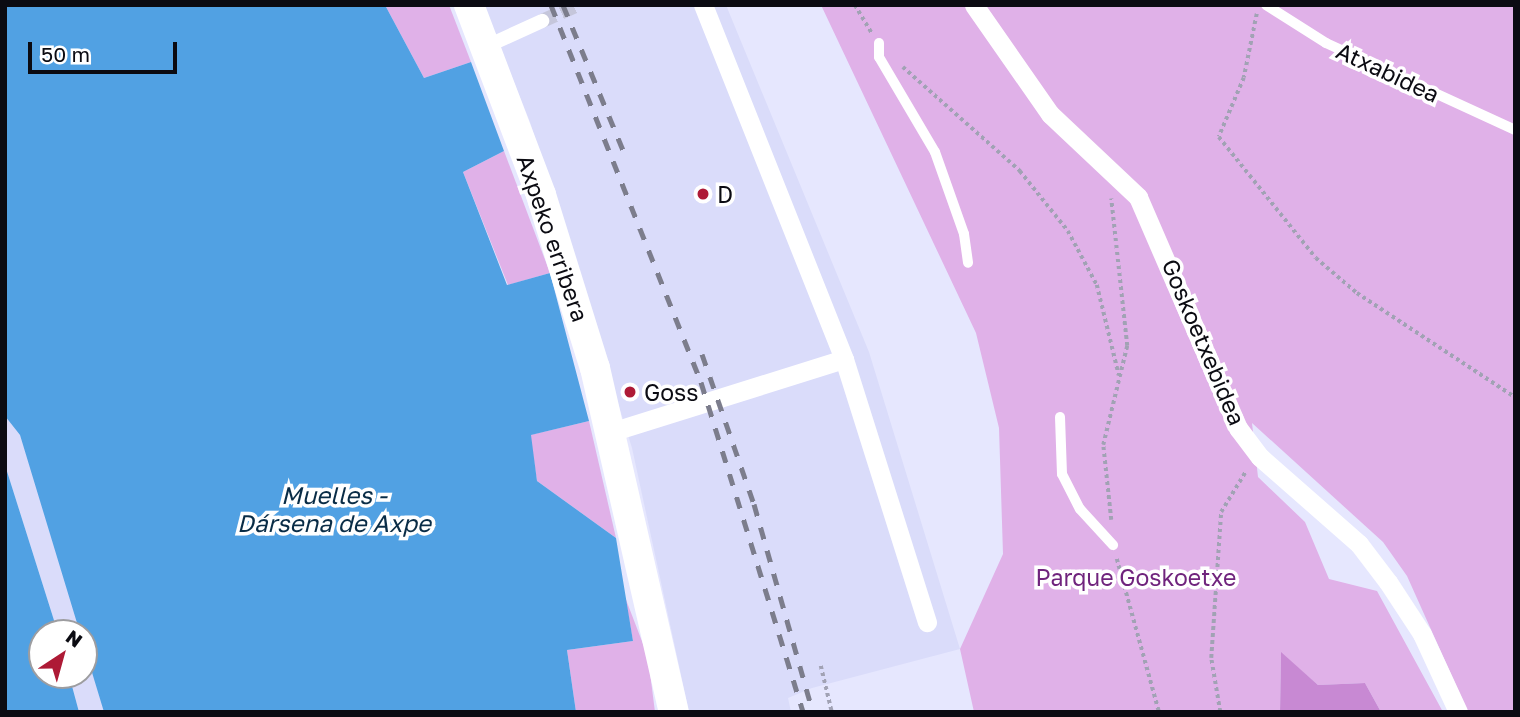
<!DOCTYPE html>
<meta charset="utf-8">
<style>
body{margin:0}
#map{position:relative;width:1520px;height:717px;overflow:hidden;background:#e6e7fe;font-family:"Golos Text",sans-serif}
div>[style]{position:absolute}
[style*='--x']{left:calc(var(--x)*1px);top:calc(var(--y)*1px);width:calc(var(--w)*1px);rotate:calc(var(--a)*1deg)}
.built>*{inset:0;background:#dadcfa}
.green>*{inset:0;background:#e0b1e8}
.forest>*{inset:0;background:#c889d3}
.water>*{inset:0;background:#51a1e3}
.pedestrian-tunnel>*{height:14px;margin-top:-7px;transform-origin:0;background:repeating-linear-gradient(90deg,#c5c6db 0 14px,transparent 0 21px)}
.path>*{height:3.5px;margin-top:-1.75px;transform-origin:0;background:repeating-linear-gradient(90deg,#a1a2b4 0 3.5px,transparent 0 7px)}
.service>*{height:10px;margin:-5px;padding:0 5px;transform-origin:5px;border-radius:5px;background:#fff}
.pedestrian>*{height:14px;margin:-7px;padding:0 7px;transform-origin:7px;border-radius:7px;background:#fff}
.minor>*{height:19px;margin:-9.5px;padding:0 9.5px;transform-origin:9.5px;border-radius:9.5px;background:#fff}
.primary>*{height:30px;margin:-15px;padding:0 15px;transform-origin:15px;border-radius:15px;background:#fff}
.rail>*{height:5px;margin-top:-2.5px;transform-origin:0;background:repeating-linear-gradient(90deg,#7c7d8c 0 12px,transparent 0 24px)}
.dots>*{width:19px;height:19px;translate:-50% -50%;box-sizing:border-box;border:4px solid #fff;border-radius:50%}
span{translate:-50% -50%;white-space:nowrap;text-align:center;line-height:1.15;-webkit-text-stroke:7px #fff;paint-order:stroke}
.street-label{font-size:23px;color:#0b0b12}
.poi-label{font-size:23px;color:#0b0b12}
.left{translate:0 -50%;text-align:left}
.park-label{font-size:23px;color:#70247d}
.water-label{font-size:24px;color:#092c46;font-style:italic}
.frame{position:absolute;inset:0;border:7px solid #0b0b12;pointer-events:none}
.north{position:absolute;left:28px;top:619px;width:70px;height:70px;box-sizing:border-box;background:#fff;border:2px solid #9d9da0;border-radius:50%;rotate:36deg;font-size:19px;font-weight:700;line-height:28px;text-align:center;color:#0b0b12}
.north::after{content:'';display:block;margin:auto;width:24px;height:32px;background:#ae1a36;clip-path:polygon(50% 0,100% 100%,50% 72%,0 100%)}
.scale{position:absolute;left:28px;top:42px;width:149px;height:32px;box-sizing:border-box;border:4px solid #0b0b12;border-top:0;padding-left:9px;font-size:21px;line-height:24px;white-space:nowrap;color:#0b0b12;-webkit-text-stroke:5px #fff;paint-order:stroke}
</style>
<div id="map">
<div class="built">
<div style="clip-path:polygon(483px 5px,726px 5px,869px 352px,960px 649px,812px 688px,788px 698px,791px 712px,689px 712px,632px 448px,530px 122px)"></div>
<div style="clip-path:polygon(5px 416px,20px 435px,96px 671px,104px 712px,79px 712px,69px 675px,84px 675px,84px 633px,58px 633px,5px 465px)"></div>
</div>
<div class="green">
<div style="clip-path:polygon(385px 5px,449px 5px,471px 62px,424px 78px)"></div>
<div style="clip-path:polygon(821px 5px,1515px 5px,1515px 712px,1468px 712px,1407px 576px,1383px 542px,1252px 423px,1258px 477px,1305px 522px,1329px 579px,1377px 591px,1443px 712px,1381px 712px,1365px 683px,1318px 685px,1281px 653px,1280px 712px,974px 712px,960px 649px,1003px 554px,999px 428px,976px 333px)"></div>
<div style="clip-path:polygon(504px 151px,550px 273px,508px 285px,463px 172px)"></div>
<div style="clip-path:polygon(589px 421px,616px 538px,537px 481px,530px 435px)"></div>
<div style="clip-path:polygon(625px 597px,648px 657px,655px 712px,576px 712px,567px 650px,633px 641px)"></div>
</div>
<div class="forest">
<div style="clip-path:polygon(1281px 652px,1318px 685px,1365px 683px,1381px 712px,1280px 712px)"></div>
</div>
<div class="water">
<div style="clip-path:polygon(5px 5px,385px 5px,424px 78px,471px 62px,504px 151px,463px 172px,507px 285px,550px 273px,589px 421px,531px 435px,537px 481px,616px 538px,633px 641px,567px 650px,576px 712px,104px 712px,20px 435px,5px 416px)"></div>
<div style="clip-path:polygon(5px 465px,58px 633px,42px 633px,42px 675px,69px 675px,79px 712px,5px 712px)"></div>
</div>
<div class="pedestrian-tunnel">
<div style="--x:542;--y:21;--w:39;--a:-24"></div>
</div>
<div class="path">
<div style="--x:855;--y:5;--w:33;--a:59"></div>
<div style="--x:1257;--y:14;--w:65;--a:101.5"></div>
<div style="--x:1244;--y:78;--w:64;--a:113"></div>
<div style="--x:1219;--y:137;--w:155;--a:51.3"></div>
<div style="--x:1316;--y:258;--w:54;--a:40.5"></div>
<div style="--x:1357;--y:293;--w:189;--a:33.4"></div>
<div style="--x:903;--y:67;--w:157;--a:41.6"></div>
<div style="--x:1020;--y:171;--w:77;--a:51.3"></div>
<div style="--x:1068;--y:231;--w:61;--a:61.8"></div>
<div style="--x:1097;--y:285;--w:93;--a:76.3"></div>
<div style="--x:1111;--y:520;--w:75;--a:-96.1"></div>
<div style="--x:1103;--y:445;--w:102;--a:-76.4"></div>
<div style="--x:1127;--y:346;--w:148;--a:-96.2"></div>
<div style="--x:1117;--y:559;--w:159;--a:74.6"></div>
<div style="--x:821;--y:666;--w:47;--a:76.6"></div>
<div style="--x:934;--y:712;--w:20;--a:0"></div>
<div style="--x:1220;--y:712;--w:55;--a:-99.5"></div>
<div style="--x:1211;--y:658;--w:146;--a:-86.1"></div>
<div style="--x:1221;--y:512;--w:48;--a:-58.6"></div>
</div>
<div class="service">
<div style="--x:1266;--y:5;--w:71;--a:32.3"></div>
<div style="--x:1326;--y:43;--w:208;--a:24.7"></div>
<div style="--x:879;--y:43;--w:14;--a:90"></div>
<div style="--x:879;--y:57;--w:110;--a:59.5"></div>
<div style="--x:935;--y:152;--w:87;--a:70.5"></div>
<div style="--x:964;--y:234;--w:29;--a:82"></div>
<div style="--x:1060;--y:417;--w:57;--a:88"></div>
<div style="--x:1062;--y:474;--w:39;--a:63"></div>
<div style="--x:1080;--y:509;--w:49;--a:47.5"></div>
</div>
<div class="pedestrian">
<div style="--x:485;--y:47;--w:63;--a:-24.5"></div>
</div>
<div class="minor">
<div style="--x:974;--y:5;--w:133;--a:55.1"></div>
<div style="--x:1050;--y:114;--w:121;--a:43.3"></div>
<div style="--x:1138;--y:197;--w:252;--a:66.6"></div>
<div style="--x:1238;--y:428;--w:36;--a:53"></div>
<div style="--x:1260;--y:457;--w:132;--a:41.3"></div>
<div style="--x:1359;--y:544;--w:48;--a:52.7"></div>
<div style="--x:1388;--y:582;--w:62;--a:56.8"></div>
<div style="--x:1422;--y:634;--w:86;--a:65.2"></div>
<div style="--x:844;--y:359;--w:276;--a:72.5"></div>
<div style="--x:611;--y:432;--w:244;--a:-17.4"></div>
<div style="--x:844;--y:359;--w:381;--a:-111.7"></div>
</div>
<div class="primary">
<div style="--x:469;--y:5;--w:203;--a:69.2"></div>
<div style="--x:541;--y:195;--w:181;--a:72.7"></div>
<div style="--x:595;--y:368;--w:353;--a:77.1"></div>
</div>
<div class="rail">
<div style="--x:551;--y:5;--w:406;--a:68.3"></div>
<div style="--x:701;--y:382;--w:345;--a:72.8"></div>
<div style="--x:563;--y:5;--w:162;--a:67.5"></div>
<div style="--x:702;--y:354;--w:159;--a:70.9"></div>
<div style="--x:754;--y:504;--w:216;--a:74.2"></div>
</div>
<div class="dots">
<div style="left:703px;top:194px;background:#ae1a36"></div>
<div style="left:630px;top:392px;background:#ae1a36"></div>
</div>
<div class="street-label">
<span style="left:1388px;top:72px;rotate:25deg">Atxabidea</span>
<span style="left:553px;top:238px;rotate:71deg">Axpeko erribera</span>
<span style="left:1204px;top:342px;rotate:67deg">Goskoetxebidea</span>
</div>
<div class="poi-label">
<span class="left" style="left:717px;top:194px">D</span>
<span class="left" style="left:644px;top:392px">Goss</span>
</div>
<div class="park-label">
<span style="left:1136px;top:577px">Parque Goskoetxe</span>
</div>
<div class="water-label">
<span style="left:334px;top:509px">Muelles -<br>Dársena de Axpe</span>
</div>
<div class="frame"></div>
<div class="north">N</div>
<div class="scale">50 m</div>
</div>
